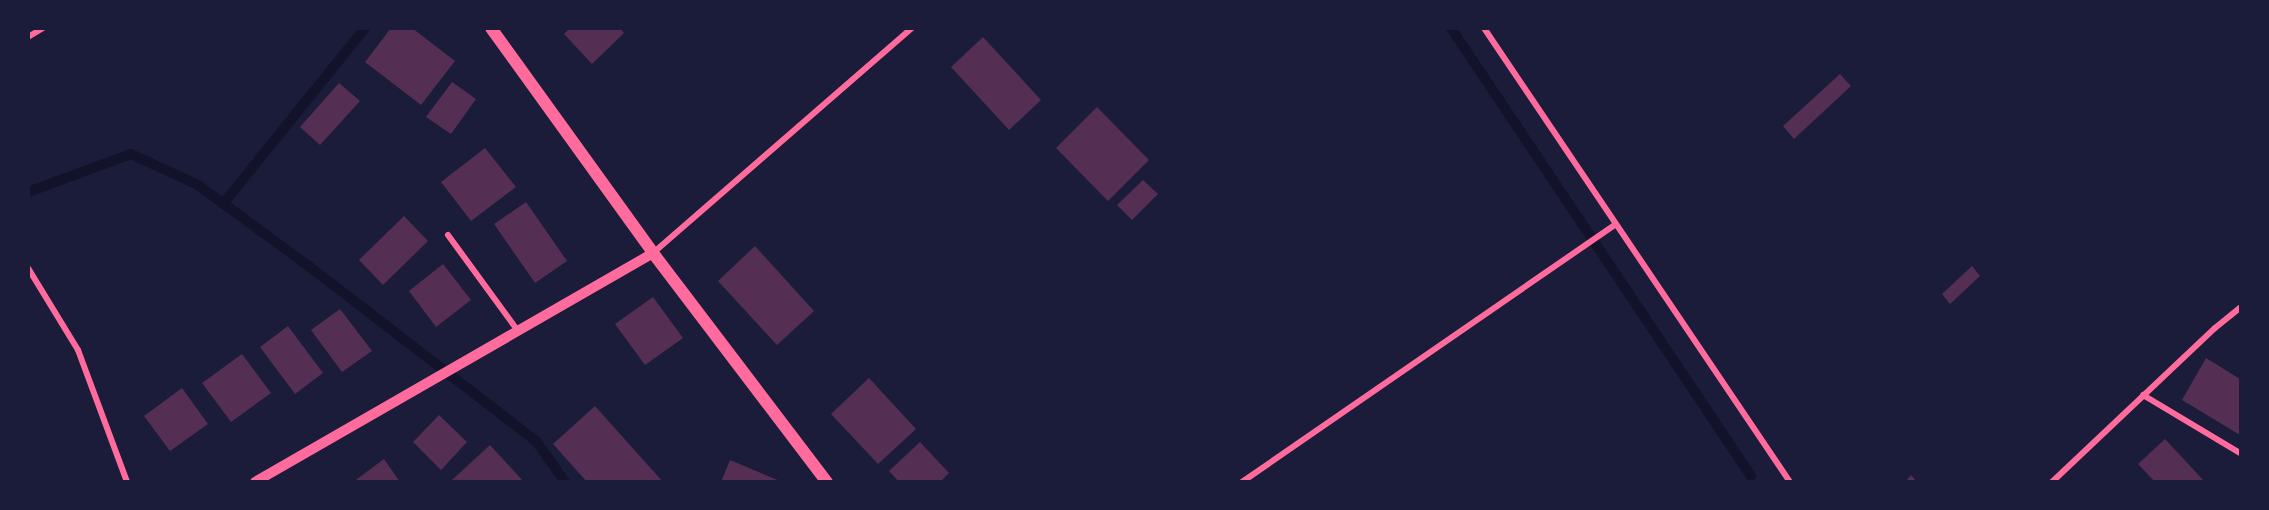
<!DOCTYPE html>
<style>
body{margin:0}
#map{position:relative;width:2269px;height:510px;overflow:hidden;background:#1b1b3a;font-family:"Asap Condensed",sans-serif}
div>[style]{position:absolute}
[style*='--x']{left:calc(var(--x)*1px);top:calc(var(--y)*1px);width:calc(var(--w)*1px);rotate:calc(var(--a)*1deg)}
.stream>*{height:10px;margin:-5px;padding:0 5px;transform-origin:5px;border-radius:5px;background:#12122b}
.building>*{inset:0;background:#542f53}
.minor>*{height:6px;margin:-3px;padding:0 3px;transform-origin:3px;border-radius:3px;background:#ff6b9d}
.tertiary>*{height:10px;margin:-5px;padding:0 5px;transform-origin:5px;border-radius:5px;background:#ff6b9d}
.secondary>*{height:12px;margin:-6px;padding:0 6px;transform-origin:6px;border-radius:6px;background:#ff6b9d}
span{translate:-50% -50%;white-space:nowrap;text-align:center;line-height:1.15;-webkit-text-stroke:4.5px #1b1b3a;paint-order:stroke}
.frame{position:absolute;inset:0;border:30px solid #1b1b3a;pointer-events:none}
</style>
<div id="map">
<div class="stream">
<div style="--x:1451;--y:28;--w:539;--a:56.19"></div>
<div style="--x:28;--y:192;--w:110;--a:-20.3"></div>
<div style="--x:131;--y:154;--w:74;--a:24.8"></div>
<div style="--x:198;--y:185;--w:139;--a:36.2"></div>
<div style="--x:310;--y:267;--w:285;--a:37.6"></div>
<div style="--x:536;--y:441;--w:50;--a:54.7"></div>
<div style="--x:223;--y:204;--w:226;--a:-51.1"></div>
</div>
<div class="building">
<div style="clip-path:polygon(391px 28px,412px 28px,455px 61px,421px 105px,365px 62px)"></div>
<div style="clip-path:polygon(570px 28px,620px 28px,624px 33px,592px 64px,564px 34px)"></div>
<div style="clip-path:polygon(983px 37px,1041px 100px,1009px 130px,951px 67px)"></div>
<div style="clip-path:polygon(1840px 74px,1851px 86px,1794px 139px,1783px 126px)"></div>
<div style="clip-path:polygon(452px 82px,476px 99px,451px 134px,426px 117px)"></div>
<div style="clip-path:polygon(339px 83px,360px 101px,320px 145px,300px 127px)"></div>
<div style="clip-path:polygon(1097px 107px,1149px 160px,1108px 201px,1056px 148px)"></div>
<div style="clip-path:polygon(485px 148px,516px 187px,471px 221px,441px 182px)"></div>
<div style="clip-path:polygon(1143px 180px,1158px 194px,1132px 220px,1117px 205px)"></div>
<div style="clip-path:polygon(526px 202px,567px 261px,535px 283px,494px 224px)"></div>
<div style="clip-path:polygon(404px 216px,428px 241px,383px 285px,359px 260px)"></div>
<div style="clip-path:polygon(755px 246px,814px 311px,777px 345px,718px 281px)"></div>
<div style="clip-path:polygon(443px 264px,471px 300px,436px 327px,409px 291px)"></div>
<div style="clip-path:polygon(1972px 266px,1980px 276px,1950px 304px,1942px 294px)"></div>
<div style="clip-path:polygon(653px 297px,683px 338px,645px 365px,615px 324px)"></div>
<div style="clip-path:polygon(340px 309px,372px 351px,342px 372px,311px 330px)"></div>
<div style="clip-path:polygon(288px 326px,323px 373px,295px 394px,260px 347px)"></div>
<div style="clip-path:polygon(242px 354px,271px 393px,231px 422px,202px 383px)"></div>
<div style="clip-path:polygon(2206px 358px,2240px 379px,2240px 435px,2182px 400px)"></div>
<div style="clip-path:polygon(869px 378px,916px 429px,878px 464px,831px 414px)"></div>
<div style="clip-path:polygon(182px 388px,208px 424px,170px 451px,144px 416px)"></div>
<div style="clip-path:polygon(595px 406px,663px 482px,587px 482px,553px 444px)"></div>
<div style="clip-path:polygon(439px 415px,467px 442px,441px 470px,413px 442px)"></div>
<div style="clip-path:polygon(2165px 439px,2205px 482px,2155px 482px,2138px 464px)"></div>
<div style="clip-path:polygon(920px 442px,949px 473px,940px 482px,899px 482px,889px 471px)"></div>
<div style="clip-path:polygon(490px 445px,524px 482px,454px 482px,452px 480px)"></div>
<div style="clip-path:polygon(384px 459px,400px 482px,353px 482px)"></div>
<div style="clip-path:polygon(730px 460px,780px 481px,780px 482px,721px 482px)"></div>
<div style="clip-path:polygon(1911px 475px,1917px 482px,1905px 482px)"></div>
</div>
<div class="minor">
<div style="--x:1484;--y:28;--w:547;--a:56.02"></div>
<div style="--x:28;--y:37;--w:17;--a:-31"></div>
<div style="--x:448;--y:235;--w:119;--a:53.9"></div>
<div style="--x:653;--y:253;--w:343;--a:-41"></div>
<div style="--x:28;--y:268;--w:96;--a:58.6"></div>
<div style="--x:78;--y:350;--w:141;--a:69.6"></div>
<div style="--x:2143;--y:395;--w:113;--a:30.9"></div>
<div style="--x:1242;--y:482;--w:454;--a:-34.6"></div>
<div style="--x:2052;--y:482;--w:224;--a:-43.4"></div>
<div style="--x:2215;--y:328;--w:32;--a:-39"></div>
</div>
<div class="tertiary">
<div style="--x:255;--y:482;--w:459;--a:-29.9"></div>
</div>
<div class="secondary">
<div style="--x:491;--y:28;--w:277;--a:54.2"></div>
<div style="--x:653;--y:253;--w:288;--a:52.8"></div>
</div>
<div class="frame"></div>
</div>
